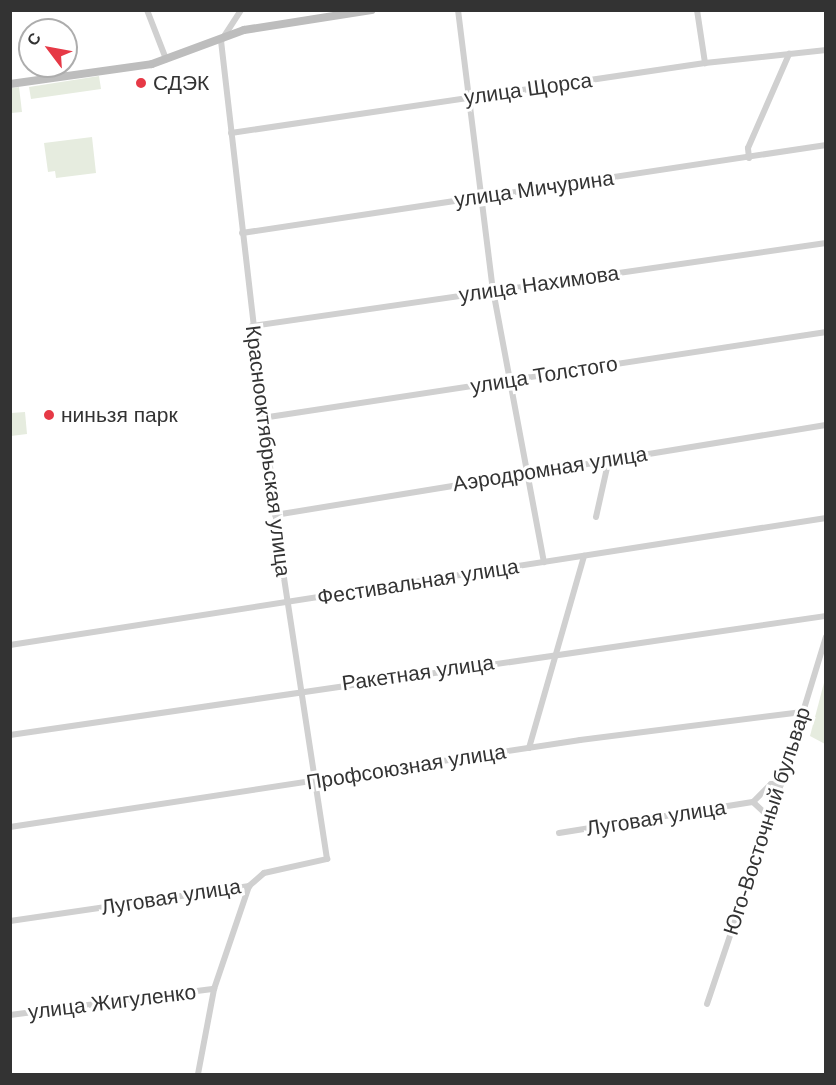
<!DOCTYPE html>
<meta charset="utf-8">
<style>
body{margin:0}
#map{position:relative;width:836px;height:1085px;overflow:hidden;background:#fff;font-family:Helvetica,sans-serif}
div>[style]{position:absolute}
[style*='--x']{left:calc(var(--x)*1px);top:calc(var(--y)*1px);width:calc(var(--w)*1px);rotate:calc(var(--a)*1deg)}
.green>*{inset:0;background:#e6ecdf}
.street>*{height:6px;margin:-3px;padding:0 3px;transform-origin:3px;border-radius:3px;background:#d0d0d0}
.secondary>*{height:8px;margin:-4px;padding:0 4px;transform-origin:4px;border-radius:4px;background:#bdbdbd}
.dots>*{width:16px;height:16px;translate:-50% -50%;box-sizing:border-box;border:3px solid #fff;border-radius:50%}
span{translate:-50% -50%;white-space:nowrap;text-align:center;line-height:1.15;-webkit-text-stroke:6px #fff;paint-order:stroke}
.poi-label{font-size:21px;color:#333}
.left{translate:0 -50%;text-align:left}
.street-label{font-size:21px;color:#333}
.frame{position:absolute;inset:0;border:12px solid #333;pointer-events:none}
.north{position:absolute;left:18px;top:18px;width:60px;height:60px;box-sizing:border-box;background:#fff;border:2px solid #adadad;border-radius:50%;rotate:302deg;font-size:16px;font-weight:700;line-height:24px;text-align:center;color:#333}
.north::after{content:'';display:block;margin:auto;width:21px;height:27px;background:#e63946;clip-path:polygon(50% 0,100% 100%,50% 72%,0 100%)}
</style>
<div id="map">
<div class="green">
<div style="clip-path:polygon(99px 76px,101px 89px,31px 99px,29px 87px)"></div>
<div style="clip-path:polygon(19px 87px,22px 112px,11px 113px,11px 88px)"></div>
<div style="clip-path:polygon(92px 137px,96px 173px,56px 178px,55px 171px,48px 172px,44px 143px)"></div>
<div style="clip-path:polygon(25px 412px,27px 434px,11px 436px,11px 413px)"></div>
<div style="clip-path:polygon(825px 679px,825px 744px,810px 736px)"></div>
</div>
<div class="street">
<div style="--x:147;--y:10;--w:53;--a:68.8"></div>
<div style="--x:458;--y:10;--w:282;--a:82.9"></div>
<div style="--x:493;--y:290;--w:277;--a:79.4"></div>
<div style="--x:697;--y:10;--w:54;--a:81.4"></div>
<div style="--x:231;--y:133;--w:479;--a:-8.4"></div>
<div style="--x:705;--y:63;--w:122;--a:-6.1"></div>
<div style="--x:749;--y:158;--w:10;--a:-96"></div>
<div style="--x:748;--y:148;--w:103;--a:-66.4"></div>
<div style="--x:242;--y:233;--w:591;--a:-8.57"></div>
<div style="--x:252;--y:326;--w:580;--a:-8.23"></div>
<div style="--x:262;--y:418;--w:571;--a:-8.67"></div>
<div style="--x:275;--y:515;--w:558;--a:-9.28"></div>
<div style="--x:596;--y:517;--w:59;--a:-77.4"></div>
<div style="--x:10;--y:645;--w:826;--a:-8.85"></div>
<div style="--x:10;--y:735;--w:825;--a:-8.3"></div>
<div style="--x:529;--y:748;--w:200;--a:-74"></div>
<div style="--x:753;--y:802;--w:23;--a:43"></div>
<div style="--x:10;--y:827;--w:577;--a:-8.68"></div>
<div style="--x:580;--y:740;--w:224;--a:-7.2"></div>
<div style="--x:559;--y:833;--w:196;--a:-9.1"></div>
<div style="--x:753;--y:802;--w:25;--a:-45"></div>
<div style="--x:771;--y:784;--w:10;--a:0"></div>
<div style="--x:10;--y:921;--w:242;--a:-8.3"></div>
<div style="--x:249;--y:886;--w:20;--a:-41"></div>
<div style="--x:264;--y:873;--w:65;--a:-12.5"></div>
<div style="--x:327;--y:859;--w:310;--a:-98.7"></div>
<div style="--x:280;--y:553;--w:515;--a:-96.57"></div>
<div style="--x:221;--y:41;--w:37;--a:-57"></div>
<div style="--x:707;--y:1004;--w:232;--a:-71.4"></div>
<div style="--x:781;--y:784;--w:154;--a:-73"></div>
<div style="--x:10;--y:1015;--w:206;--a:-7.3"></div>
<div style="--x:198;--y:1074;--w:86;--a:-79.3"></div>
<div style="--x:214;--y:989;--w:109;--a:-71.2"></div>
</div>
<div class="secondary">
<div style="--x:10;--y:84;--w:143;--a:-8"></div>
<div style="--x:152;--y:64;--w:98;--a:-20.3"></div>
<div style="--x:244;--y:30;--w:129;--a:-8.9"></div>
</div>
<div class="dots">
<div style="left:141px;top:83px;background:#e63946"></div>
<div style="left:49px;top:415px;background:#e63946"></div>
</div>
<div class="poi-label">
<span class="left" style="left:153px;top:83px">СДЭК</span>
<span class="left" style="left:61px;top:415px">ниньзя парк</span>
</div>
<div class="street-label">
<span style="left:528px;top:89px;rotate:-8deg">улица Щорса</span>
<span style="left:534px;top:189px;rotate:-8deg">улица Мичурина</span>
<span style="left:539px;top:284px;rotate:-8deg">улица Нахимова</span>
<span style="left:544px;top:375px;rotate:-9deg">улица Толстого</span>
<span style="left:268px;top:451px;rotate:83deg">Краснооктябрьская улица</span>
<span style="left:550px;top:469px;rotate:-9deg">Аэродромная улица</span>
<span style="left:418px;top:582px;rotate:-9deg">Фестивальная улица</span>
<span style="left:418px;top:673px;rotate:-8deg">Ракетная улица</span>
<span style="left:406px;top:767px;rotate:-9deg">Профсоюзная улица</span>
<span style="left:656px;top:818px;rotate:-9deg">Луговая улица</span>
<span style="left:767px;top:821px;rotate:-72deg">Юго-Восточный бульвар</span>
<span style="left:171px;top:897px;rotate:-9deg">Луговая улица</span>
<span style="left:112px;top:1002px;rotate:-7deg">улица Жигуленко</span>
</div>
<div class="frame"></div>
<div class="north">С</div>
</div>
